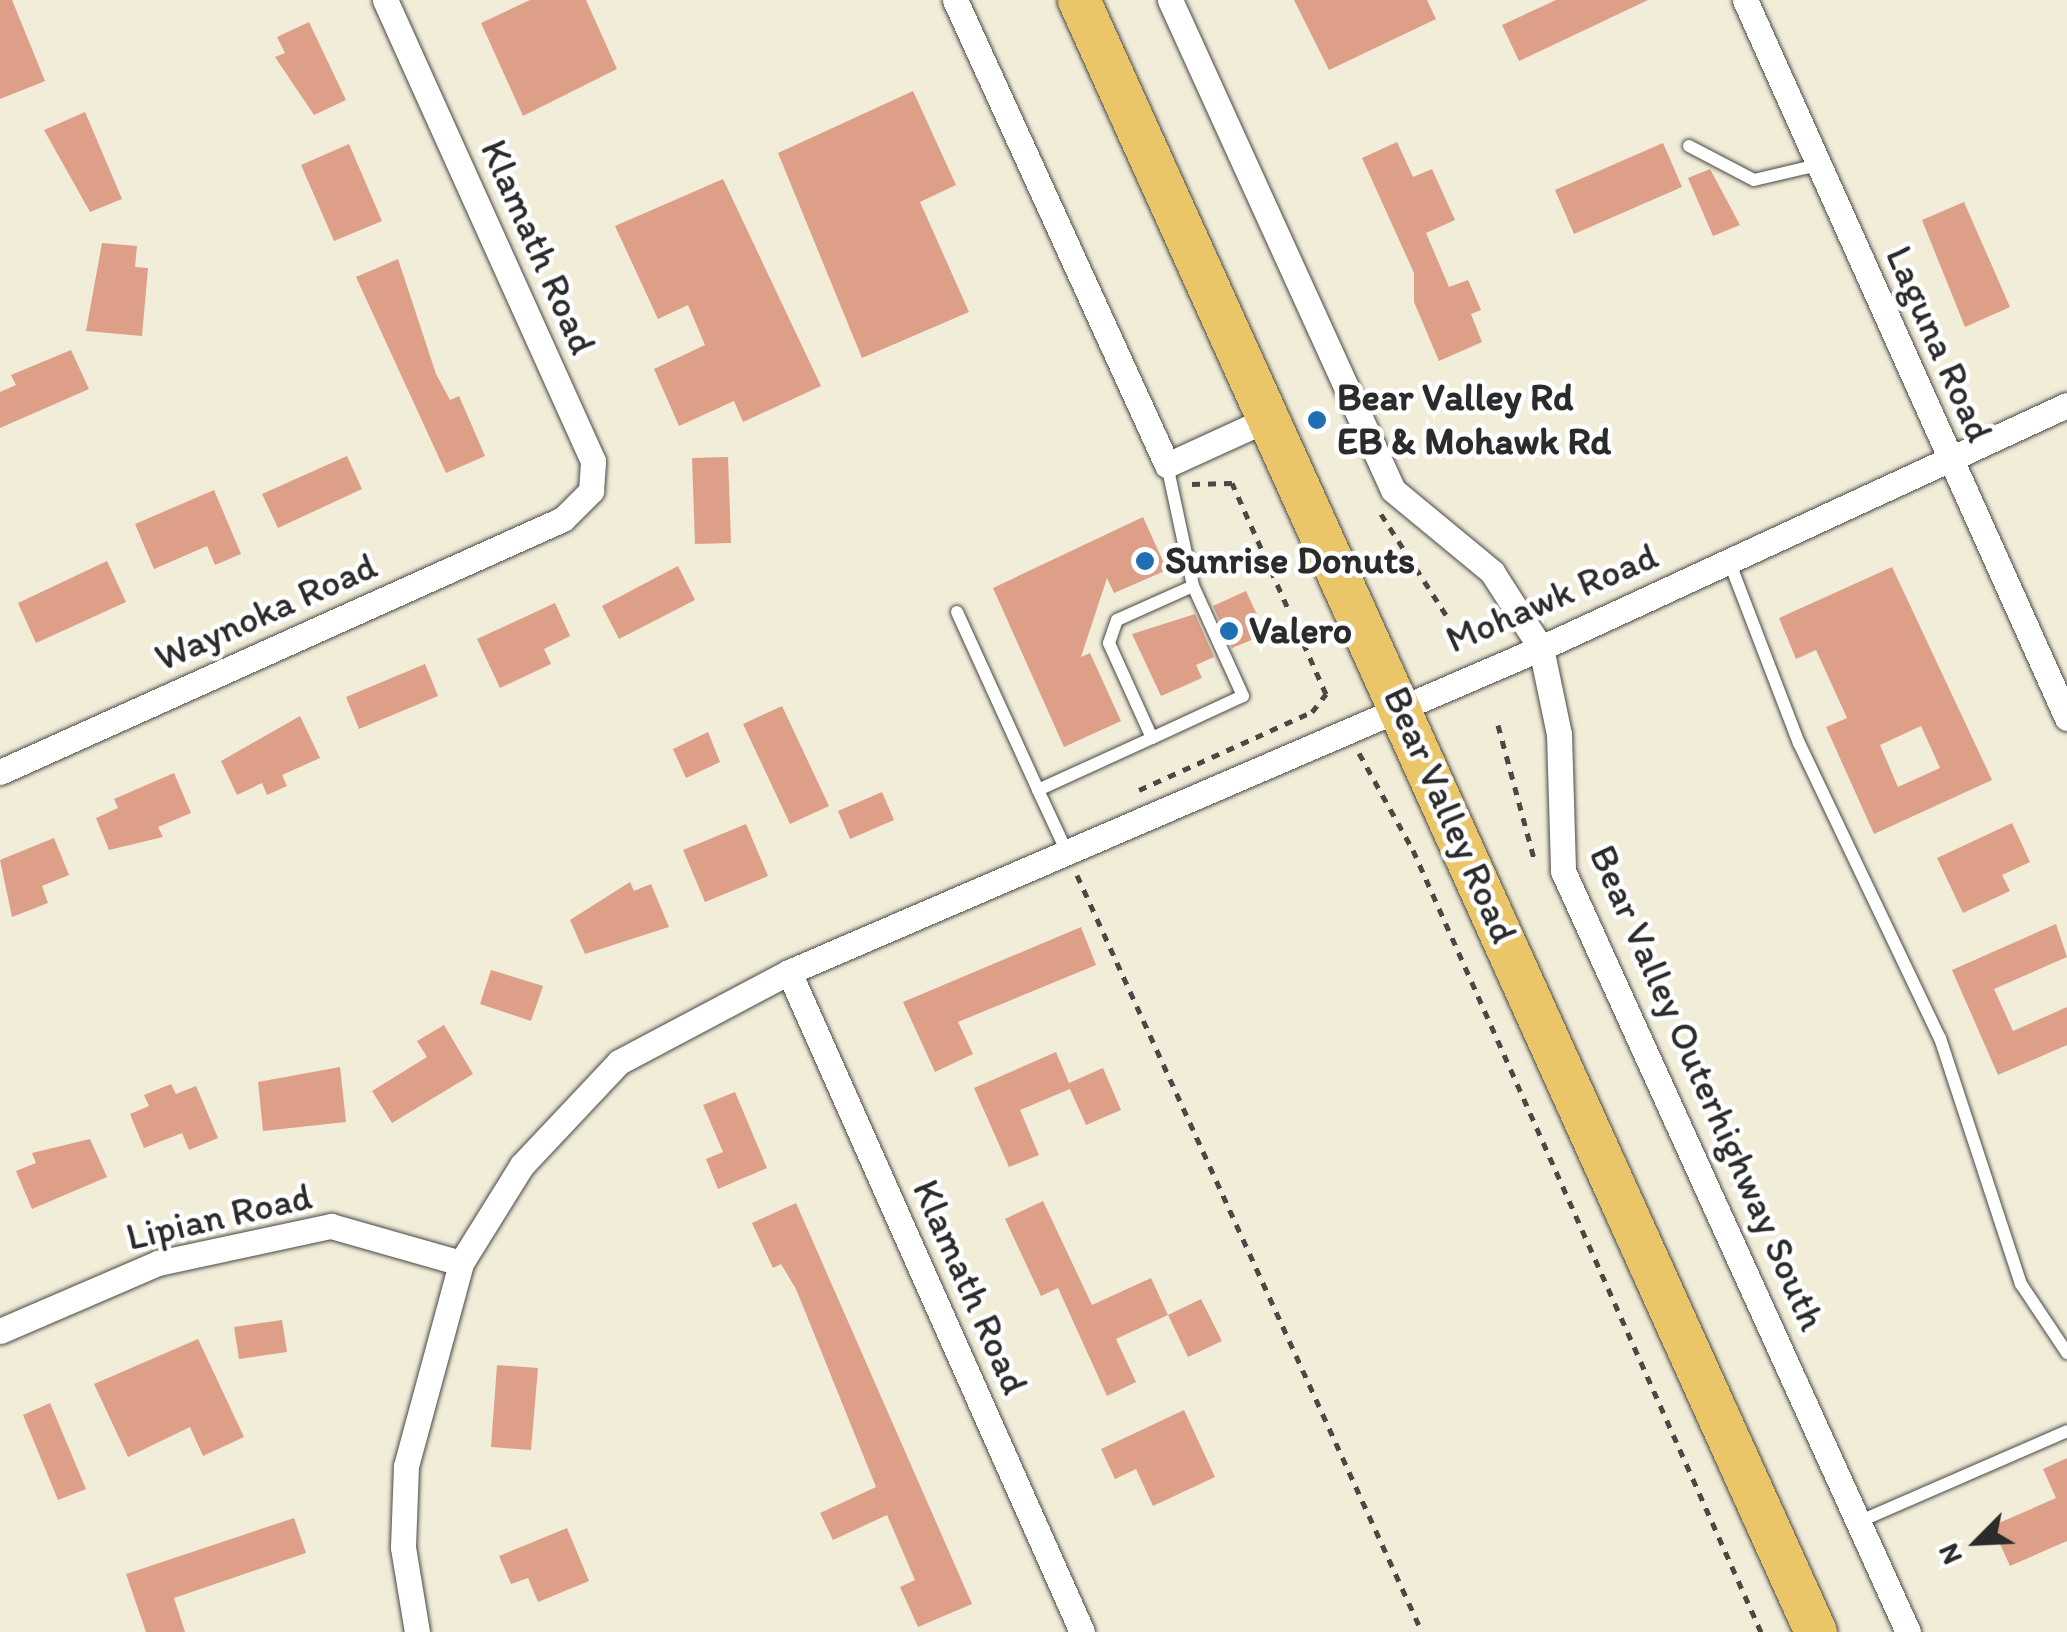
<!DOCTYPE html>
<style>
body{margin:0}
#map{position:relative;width:2067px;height:1632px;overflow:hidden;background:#f1edd9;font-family:Itim,sans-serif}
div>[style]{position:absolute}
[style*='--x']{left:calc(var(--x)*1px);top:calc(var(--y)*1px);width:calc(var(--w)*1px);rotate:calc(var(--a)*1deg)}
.building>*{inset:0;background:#de9f88}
.path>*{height:5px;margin-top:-2.5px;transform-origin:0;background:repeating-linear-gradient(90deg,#494845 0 8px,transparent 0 16px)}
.roads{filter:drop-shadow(0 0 2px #494845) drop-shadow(0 0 2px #494845)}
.service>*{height:12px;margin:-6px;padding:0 6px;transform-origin:6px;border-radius:6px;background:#fff}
.minor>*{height:25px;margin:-12.5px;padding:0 12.5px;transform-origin:12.5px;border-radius:12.5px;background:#fff}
.primary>*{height:42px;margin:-21px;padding:0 21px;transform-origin:21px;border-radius:21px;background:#ebc669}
.dots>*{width:28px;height:28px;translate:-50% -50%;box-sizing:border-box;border:5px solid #fff;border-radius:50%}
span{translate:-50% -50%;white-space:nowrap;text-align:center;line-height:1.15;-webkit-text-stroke:9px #fff;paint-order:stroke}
.street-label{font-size:38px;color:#2b2b2b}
.poi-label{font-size:38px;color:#2b2b2b;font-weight:700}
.left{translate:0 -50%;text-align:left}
.north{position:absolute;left:1927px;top:1492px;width:100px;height:100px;-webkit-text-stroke:8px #fff;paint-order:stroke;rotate:246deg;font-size:28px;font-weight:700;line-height:40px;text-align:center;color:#2b2b2b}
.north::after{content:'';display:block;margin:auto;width:35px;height:45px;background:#2b2b2b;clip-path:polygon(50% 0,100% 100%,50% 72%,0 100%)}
</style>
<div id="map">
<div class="building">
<div style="clip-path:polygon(0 0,12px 0,45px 81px,0 99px)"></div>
<div style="clip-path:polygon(530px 0,586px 0,617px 69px,523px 116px,481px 23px)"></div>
<div style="clip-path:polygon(1294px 0,1427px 0,1436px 19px,1329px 70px)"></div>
<div style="clip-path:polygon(1556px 0,1648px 0,1519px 61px,1502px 25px)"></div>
<div style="clip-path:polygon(309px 22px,346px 100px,314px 115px,275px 57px,285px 53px,277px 37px)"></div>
<div style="clip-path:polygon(913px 91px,956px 185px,920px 202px,969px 312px,862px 358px,778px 153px)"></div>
<div style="clip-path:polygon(85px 112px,122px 199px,90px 212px,44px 130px)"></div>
<div style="clip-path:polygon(1397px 142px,1413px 177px,1432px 169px,1455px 220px,1426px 233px,1449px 287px,1468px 280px,1481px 310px,1471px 314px,1482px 342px,1439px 361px,1414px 302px,1414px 273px,1362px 158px)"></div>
<div style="clip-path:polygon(1663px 143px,1682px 187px,1574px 234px,1555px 190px)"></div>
<div style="clip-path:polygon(349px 144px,382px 221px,334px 241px,301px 165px)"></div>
<div style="clip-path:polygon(1710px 169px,1740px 225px,1713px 236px,1688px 178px)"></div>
<div style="clip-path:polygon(723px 179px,821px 386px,743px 422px,734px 401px,679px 426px,654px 369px,705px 345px,688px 305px,658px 319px,615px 226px)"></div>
<div style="clip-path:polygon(1964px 202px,2010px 307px,1965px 327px,1922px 220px)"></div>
<div style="clip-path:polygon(102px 243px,137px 246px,135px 267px,148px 268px,142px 336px,86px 331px)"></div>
<div style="clip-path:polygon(398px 259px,436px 374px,450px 400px,459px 396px,485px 456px,446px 473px,356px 277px)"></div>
<div style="clip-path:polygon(71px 350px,89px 389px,0 428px,0 392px,16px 385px,11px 375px)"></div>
<div style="clip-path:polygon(347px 456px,362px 489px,278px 528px,262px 494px)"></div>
<div style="clip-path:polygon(728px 457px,731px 543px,695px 544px,692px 458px)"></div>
<div style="clip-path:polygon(214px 490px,241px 554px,215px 565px,207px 546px,154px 569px,135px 524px)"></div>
<div style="clip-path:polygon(1143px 517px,1167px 570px,1114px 593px,1107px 578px,1081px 657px,1090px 653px,1121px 721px,1064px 747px,993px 588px)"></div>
<div style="clip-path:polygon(107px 561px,126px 602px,36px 643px,18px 603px)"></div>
<div style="clip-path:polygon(678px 566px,695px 600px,619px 639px,602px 606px)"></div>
<div style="clip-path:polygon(evenodd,1892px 567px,1992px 780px,1874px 834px,1826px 727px,1847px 718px,1816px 650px,1796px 659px,1779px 618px,1892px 567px,1921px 726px,1940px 768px,1898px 787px,1880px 745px,1921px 726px)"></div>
<div style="clip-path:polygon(1246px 591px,1266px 634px,1232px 648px,1213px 606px)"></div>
<div style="clip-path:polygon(555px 603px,570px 636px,544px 649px,551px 664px,500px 688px,477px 639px)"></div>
<div style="clip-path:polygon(1195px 614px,1214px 657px,1196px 665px,1202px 678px,1161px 696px,1132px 634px)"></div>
<div style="clip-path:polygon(425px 664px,438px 696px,359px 729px,346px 697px)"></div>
<div style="clip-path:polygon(782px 706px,829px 806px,790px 824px,743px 724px)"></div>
<div style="clip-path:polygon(300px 716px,320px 758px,282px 775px,287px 786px,267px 795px,262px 783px,237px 795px,221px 761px)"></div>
<div style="clip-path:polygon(708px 732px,720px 762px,686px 778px,673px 749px)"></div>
<div style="clip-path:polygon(174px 773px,191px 813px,158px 827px,163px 837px,109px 850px,96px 818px,118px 808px,114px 799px)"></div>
<div style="clip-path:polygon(882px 792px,894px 820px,850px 839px,838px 811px)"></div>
<div style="clip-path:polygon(2012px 823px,2030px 862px,2002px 875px,2010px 891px,1963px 913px,1937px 858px)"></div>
<div style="clip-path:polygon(746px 824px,768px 876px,705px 902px,683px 850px)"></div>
<div style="clip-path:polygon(54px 838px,69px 875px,42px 886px,48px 903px,12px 917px,0 860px)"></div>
<div style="clip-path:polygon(630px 882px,634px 891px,651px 884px,669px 927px,585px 954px,570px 920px)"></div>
<div style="clip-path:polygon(2056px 924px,2067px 957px,1994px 989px,2013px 1031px,2067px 1007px,2067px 1045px,1998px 1075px,1952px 970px)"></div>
<div style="clip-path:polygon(1081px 927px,1096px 965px,958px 1022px,973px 1054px,935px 1072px,903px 1002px)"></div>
<div style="clip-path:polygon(491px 970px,543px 986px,531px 1021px,480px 1004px)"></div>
<div style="clip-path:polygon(444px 1025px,473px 1074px,392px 1123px,372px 1091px,427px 1057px,417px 1041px)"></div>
<div style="clip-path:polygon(1056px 1052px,1069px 1083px,1103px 1068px,1121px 1110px,1086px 1125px,1070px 1089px,1020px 1110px,1039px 1155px,1009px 1167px,974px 1088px)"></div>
<div style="clip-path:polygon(340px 1067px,346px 1122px,263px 1131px,258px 1082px)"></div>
<div style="clip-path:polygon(171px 1084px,176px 1094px,196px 1086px,218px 1138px,189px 1150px,182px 1133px,144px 1148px,130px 1114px,149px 1106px,144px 1095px)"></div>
<div style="clip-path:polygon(735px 1092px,767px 1168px,718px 1189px,706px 1159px,723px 1152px,703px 1105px)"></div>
<div style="clip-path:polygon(90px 1139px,107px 1177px,32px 1209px,16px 1171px,36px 1163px,32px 1153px)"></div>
<div style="clip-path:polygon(1043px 1201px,1092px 1305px,1151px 1278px,1168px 1315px,1116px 1339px,1136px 1382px,1107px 1396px,1058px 1288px,1041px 1296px,1005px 1219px)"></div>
<div style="clip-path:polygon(796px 1203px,972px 1604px,918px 1627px,900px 1587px,915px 1580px,887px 1515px,833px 1540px,820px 1513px,876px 1487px,796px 1289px,781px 1264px,773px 1268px,752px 1223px)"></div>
<div style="clip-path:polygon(1201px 1299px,1222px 1341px,1188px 1357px,1168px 1315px)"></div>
<div style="clip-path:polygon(282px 1320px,287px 1352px,239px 1359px,234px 1327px)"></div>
<div style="clip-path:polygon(198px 1339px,244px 1437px,203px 1456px,190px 1427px,128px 1457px,94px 1384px)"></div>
<div style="clip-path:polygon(497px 1365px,538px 1368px,531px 1450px,491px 1447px)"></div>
<div style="clip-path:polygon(50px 1403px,86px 1489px,58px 1500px,23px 1415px)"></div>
<div style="clip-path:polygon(1184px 1410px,1215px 1477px,1153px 1506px,1136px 1469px,1115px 1479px,1101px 1449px)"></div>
<div style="clip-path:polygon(2067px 1458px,2067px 1541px,2010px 1566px,1992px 1526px,2056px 1498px,2043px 1469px)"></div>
<div style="clip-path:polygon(294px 1518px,306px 1553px,174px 1598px,185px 1632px,146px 1632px,126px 1574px)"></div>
<div style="clip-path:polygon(567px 1528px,589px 1581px,538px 1602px,528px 1578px,511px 1584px,499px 1556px)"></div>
</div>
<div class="path">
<div style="--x:1381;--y:514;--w:120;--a:57.2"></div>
<div style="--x:1498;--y:725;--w:142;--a:74.9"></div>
<div style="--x:1359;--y:753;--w:111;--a:60.9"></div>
<div style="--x:1413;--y:850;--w:856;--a:66.01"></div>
<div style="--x:1139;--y:790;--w:190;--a:-24.3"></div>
<div style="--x:1312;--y:712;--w:23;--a:-52"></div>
<div style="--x:1326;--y:694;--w:231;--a:-114"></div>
<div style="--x:1232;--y:483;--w:41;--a:178.6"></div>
<div style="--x:1077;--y:875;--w:832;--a:65.5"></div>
</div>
<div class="roads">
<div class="service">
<div style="--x:1689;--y:146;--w:73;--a:27.6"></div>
<div style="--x:1754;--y:180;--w:66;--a:-13.2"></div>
<div style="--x:1729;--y:561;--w:195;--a:69"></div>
<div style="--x:1799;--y:743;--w:327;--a:64.5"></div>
<div style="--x:1940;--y:1038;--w:259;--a:71.8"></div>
<div style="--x:2021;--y:1284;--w:83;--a:56.3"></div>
<div style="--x:957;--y:612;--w:196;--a:65.5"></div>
<div style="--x:1152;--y:738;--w:100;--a:-24.8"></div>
<div style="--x:1243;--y:696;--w:121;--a:-114.4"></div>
<div style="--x:1066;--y:850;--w:66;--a:-115"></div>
<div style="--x:1038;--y:790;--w:125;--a:-24.5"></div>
<div style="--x:1152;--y:738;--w:104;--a:-114.4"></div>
<div style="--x:1109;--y:643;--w:24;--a:-71"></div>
<div style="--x:1117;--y:620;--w:83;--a:-24.1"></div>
<div style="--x:1193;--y:586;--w:124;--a:-102.1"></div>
<div style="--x:1858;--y:1522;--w:228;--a:-23.5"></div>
</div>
<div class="minor">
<div style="--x:955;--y:0;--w:511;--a:65.49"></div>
<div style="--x:1167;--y:465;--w:111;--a:-24.5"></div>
<div style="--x:1170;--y:0;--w:538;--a:65.53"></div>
<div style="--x:1393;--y:490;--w:129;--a:39.6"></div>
<div style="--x:1492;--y:572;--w:90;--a:57.2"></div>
<div style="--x:1541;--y:648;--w:88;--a:78.2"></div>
<div style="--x:1559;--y:734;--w:137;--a:88.3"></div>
<div style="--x:1563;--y:871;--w:836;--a:65.61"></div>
<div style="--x:1745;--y:0;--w:787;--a:65.85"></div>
<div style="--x:0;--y:772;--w:617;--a:-24.2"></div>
<div style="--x:563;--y:519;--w:40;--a:-45"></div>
<div style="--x:591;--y:491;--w:30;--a:-86"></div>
<div style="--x:593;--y:461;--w:506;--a:-114.28"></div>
<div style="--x:789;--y:972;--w:722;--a:66.06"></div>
<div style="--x:0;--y:1331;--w:172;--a:-23.3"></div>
<div style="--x:158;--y:1263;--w:177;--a:-12.1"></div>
<div style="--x:331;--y:1226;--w:135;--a:15.9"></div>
<div style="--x:417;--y:1632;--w:86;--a:-99.4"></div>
<div style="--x:403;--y:1547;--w:81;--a:-87.9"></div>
<div style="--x:406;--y:1466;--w:210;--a:-74.8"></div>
<div style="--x:461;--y:1263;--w:115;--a:-58.1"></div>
<div style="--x:522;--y:1165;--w:141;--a:-46.7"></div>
<div style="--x:619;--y:1062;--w:192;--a:-27.9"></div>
<div style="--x:789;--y:972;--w:819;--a:-23.31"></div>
<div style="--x:1541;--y:648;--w:579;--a:-24.8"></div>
</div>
<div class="primary">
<div style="--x:1079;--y:0;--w:1791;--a:65.7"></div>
</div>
</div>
<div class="dots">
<div style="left:1317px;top:420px;background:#1f6fb2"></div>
<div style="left:1145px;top:561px;background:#1f6fb2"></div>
<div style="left:1229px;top:631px;background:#1f6fb2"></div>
</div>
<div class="street-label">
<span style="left:538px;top:247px;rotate:66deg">Klamath Road</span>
<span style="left:1939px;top:344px;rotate:66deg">Laguna Road</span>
<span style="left:1552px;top:598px;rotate:-23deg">Mohawk Road</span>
<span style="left:266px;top:612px;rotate:-24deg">Waynoka Road</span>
<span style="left:1450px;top:815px;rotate:66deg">Bear Valley Road</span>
<span style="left:1707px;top:1088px;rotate:66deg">Bear Valley Outerhighway South</span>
<span style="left:219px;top:1217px;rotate:-13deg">Lipian Road</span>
<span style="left:970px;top:1287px;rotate:66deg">Klamath Road</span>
</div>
<div class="poi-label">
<span class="left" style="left:1337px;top:420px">Bear Valley Rd<br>EB &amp; Mohawk Rd</span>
<span class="left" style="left:1165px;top:561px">Sunrise Donuts</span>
<span class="left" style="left:1249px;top:631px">Valero</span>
</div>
<div class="north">N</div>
</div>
